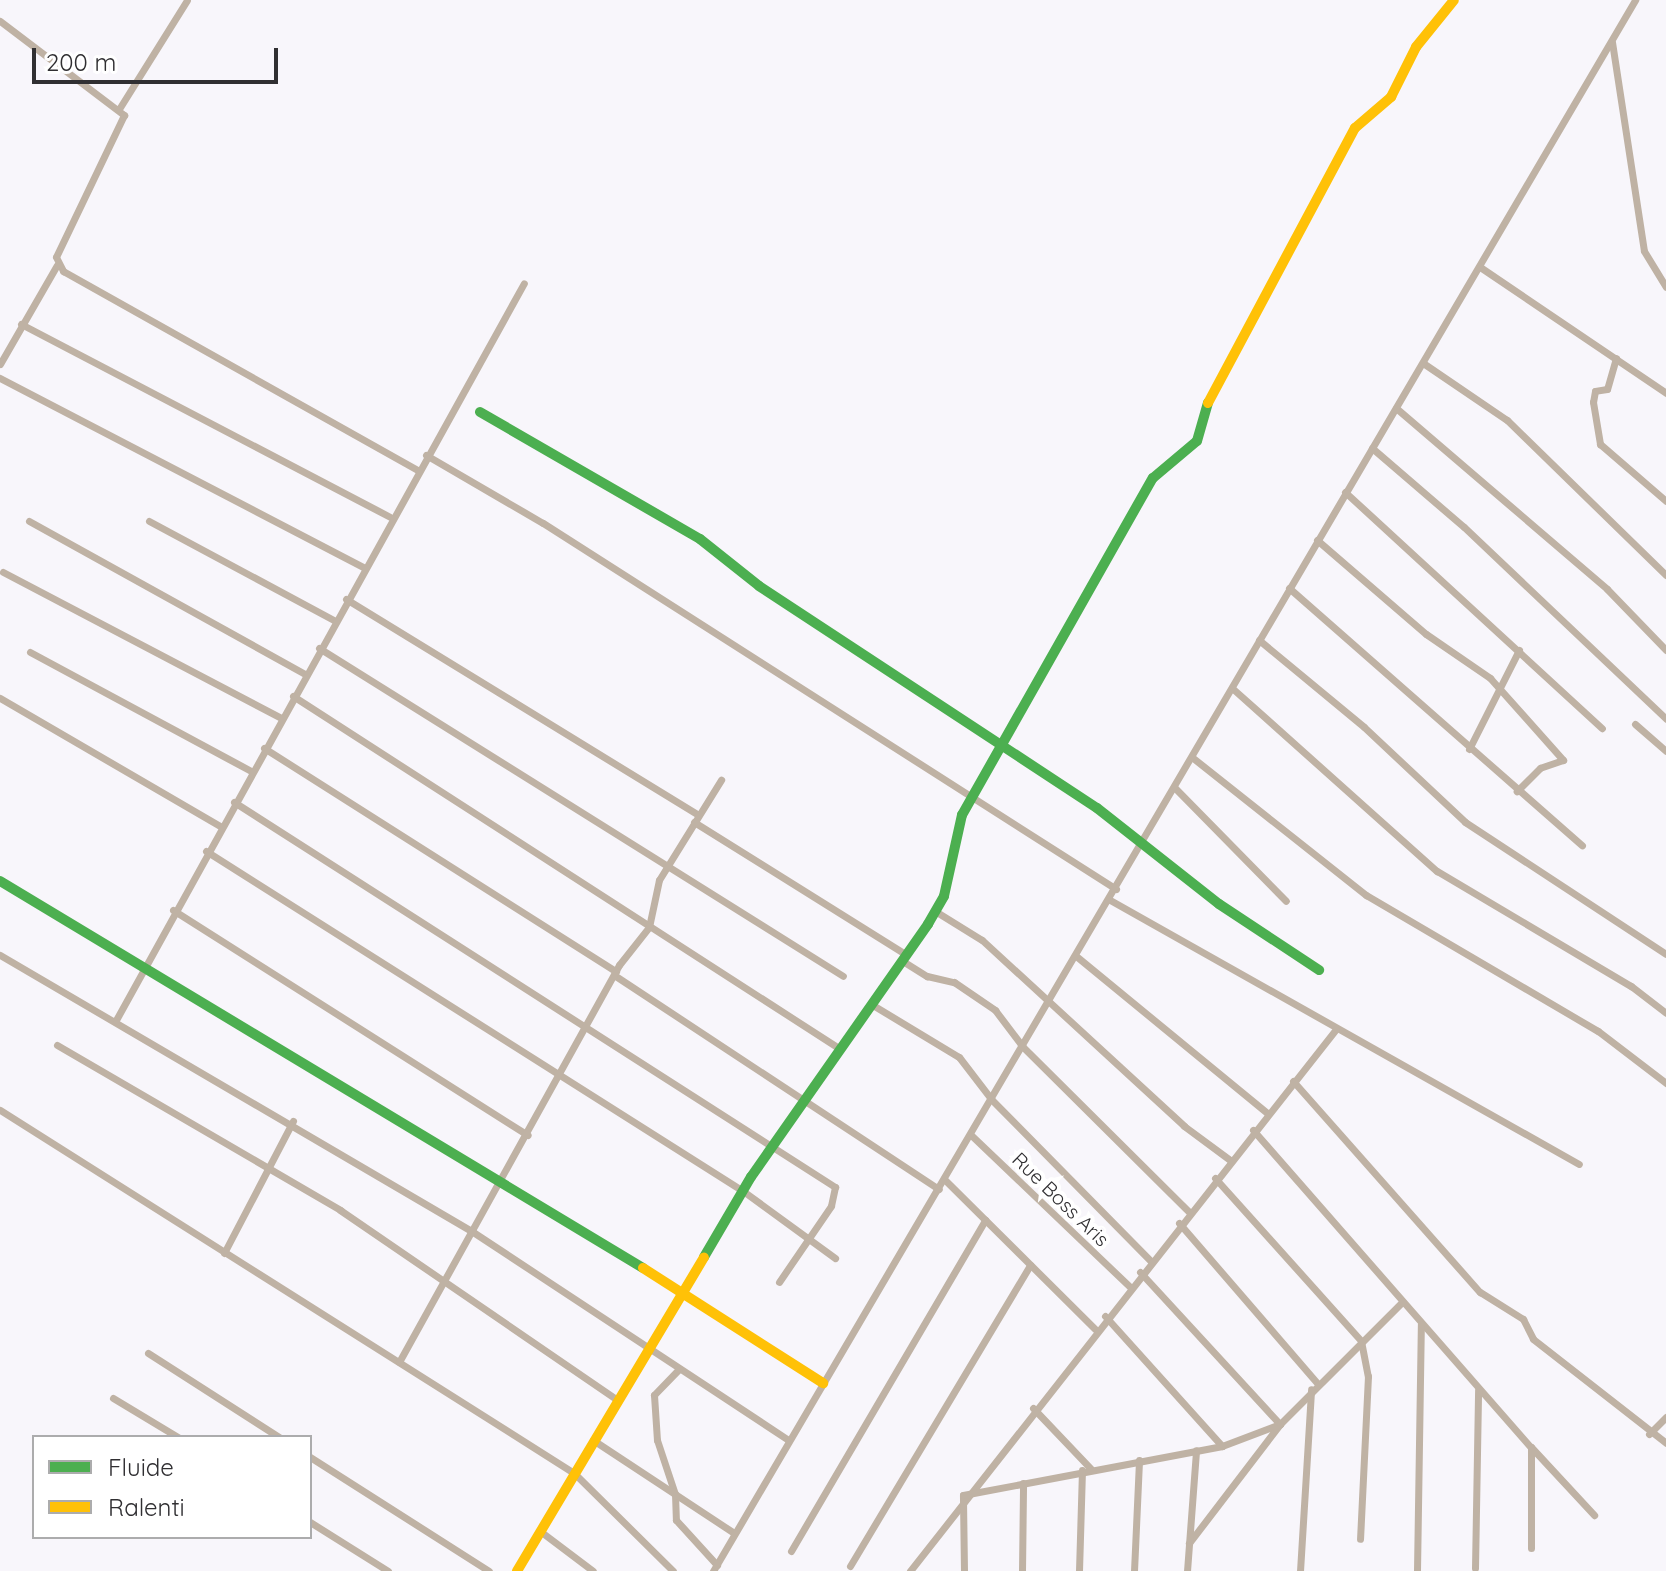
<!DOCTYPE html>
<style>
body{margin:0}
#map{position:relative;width:1666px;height:1571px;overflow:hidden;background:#f8f6fb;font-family:Quicksand,sans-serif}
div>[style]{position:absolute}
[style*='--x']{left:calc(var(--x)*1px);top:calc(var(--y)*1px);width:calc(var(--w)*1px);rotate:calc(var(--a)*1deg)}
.street>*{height:7px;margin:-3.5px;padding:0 3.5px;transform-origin:3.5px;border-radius:3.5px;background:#bfb2a4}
.fast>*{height:10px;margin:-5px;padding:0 5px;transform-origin:5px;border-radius:5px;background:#4caf50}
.slow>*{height:10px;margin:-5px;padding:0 5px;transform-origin:5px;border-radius:5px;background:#ffc107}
span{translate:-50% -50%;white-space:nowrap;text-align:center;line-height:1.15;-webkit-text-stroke:8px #fff;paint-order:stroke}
.street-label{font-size:20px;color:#302f32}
.legend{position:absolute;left:32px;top:1435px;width:280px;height:104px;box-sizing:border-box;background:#fff;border:2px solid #acacad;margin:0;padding:10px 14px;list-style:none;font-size:24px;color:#302f32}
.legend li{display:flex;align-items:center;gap:16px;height:40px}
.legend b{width:40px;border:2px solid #acacad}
.scale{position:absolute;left:32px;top:48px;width:246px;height:36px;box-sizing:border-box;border:4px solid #302f32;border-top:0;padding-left:10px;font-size:24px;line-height:28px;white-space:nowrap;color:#302f32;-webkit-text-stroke:6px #fff;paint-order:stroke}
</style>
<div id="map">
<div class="street">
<div style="--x:0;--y:21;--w:156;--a:37.2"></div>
<div style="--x:124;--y:115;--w:157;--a:115.6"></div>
<div style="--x:56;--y:257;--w:16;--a:63"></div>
<div style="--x:63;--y:271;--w:407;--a:29.3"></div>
<div style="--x:1612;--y:42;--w:211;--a:81.3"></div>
<div style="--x:1644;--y:251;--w:42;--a:58.6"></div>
<div style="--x:119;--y:109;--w:128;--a:-58"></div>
<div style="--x:1480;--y:267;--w:225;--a:34.1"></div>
<div style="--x:21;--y:324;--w:416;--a:27.6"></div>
<div style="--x:1616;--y:358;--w:32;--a:106"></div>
<div style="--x:1607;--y:389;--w:12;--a:171"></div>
<div style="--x:1595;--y:391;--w:11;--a:100"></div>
<div style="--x:1593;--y:402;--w:43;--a:80.5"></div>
<div style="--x:1600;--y:444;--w:87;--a:40.8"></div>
<div style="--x:1423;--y:363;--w:102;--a:34.2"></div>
<div style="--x:1507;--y:420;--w:222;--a:44.3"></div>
<div style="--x:0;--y:364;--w:114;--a:-60.1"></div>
<div style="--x:0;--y:378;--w:409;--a:27.5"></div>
<div style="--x:1396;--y:408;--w:278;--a:40.6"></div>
<div style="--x:1607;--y:589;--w:85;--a:46"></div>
<div style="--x:1372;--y:448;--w:121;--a:40.7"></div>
<div style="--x:1464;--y:527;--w:279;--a:43.5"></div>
<div style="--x:426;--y:455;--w:135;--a:30.2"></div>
<div style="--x:543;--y:523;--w:680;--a:32.57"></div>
<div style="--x:1345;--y:492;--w:349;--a:42.6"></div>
<div style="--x:29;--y:521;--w:316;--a:29"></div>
<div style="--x:149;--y:521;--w:210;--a:28.2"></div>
<div style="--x:1317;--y:540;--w:144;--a:40.8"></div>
<div style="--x:1426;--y:634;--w:78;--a:34.5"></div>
<div style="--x:1490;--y:678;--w:110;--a:48.3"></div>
<div style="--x:1563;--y:760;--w:24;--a:161"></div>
<div style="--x:1540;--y:768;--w:33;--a:135"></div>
<div style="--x:3;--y:572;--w:314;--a:27.7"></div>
<div style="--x:1289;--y:588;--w:390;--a:41.3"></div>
<div style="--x:346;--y:599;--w:413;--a:31.5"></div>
<div style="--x:1259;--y:640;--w:136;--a:39.6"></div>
<div style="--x:1364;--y:727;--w:139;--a:43.2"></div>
<div style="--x:1465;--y:822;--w:240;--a:33.3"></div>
<div style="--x:319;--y:648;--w:618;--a:32.04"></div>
<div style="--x:30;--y:652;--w:251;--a:28.3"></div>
<div style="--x:1232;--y:688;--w:275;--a:41.8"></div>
<div style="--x:1437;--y:871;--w:226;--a:30.7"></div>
<div style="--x:1631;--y:986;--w:44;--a:37.6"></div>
<div style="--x:293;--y:696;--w:647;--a:32.83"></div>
<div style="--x:0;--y:698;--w:255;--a:30.2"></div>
<div style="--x:1635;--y:724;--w:41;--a:41.1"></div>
<div style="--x:264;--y:748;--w:417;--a:32.4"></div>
<div style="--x:1469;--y:749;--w:111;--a:-63.2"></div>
<div style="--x:1193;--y:758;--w:221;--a:38.4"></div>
<div style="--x:1366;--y:895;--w:269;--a:30.4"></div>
<div style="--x:1598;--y:1031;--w:86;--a:37.4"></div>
<div style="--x:1175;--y:788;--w:158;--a:45.5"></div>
<div style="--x:234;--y:802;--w:714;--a:32.64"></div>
<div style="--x:835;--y:1187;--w:19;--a:102"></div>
<div style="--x:831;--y:1206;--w:92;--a:124.4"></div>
<div style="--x:694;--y:822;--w:249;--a:32"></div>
<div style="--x:206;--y:851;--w:636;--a:32.34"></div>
<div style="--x:743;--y:1191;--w:114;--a:36.1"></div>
<div style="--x:1110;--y:900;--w:538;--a:29.38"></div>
<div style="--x:173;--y:910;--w:420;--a:32.4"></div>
<div style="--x:935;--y:911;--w:55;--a:31.7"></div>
<div style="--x:982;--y:940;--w:275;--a:42.6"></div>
<div style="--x:1184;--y:1126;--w:57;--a:36.5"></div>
<div style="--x:0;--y:955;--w:548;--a:30.35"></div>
<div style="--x:473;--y:1232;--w:378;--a:33.4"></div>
<div style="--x:1076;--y:956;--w:247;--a:39.4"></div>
<div style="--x:901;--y:960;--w:31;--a:32"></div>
<div style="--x:927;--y:976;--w:28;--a:13"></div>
<div style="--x:954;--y:982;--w:50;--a:34.3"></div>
<div style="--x:995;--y:1010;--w:46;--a:52.9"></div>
<div style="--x:1023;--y:1047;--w:233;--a:44.8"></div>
<div style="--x:614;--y:975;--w:389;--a:33.4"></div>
<div style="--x:871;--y:1004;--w:103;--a:31.1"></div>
<div style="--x:959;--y:1057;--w:54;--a:52.5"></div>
<div style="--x:992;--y:1100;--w:225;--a:45.4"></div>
<div style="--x:116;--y:1020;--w:842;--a:-61.03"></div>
<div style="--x:57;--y:1045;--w:328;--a:30.2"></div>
<div style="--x:340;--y:1210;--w:336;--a:34.4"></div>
<div style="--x:1293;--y:1081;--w:282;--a:48.5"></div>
<div style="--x:1480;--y:1292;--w:51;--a:32.1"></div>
<div style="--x:1523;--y:1319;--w:22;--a:63"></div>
<div style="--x:1533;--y:1339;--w:169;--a:38"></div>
<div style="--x:0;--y:1110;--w:679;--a:32.31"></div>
<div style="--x:574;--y:1473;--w:139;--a:44.7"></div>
<div style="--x:1253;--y:1130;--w:422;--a:48.8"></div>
<div style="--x:1531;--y:1447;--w:101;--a:90"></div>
<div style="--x:971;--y:1135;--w:219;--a:43.7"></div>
<div style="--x:1215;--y:1178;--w:219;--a:48.1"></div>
<div style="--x:1361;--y:1341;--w:36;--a:79"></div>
<div style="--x:1368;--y:1376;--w:163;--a:92.8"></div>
<div style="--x:945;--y:1180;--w:211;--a:44.8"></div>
<div style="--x:1179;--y:1223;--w:211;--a:49.2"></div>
<div style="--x:224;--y:1253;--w:149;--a:-62.4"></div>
<div style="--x:1140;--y:1272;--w:207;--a:47.4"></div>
<div style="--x:1280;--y:1424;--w:150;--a:127.4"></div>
<div style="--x:1105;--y:1316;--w:175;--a:48"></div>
<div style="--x:148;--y:1353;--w:156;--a:32.7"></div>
<div style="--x:399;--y:1362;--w:454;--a:-61"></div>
<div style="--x:619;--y:965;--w:48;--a:-51.7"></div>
<div style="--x:649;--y:927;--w:48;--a:-78"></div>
<div style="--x:659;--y:880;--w:118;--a:-58.2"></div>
<div style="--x:679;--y:1369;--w:36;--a:134"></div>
<div style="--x:654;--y:1395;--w:45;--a:86.2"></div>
<div style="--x:657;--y:1440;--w:57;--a:71.6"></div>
<div style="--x:675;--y:1494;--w:26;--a:88"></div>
<div style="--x:676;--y:1520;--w:61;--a:47.7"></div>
<div style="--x:113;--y:1398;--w:76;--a:31"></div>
<div style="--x:1033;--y:1408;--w:84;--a:46.4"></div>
<div style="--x:1649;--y:1434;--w:24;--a:-45"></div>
<div style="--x:593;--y:1440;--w:169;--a:33.4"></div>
<div style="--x:1531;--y:1447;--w:93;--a:47.2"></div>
<div style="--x:310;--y:1457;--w:212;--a:32.5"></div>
<div style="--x:310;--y:1522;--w:92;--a:32.1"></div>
<div style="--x:540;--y:1531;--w:66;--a:37"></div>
<div style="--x:791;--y:1551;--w:384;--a:-59.6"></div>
<div style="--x:850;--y:1566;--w:351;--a:-59.1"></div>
<div style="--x:1475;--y:1568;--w:178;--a:-89"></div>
<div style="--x:713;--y:1571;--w:1822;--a:-59.59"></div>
<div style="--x:910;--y:1571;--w:689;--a:-51.83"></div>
<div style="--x:964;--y:1571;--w:76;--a:-90.8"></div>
<div style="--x:963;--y:1495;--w:264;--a:-10.7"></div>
<div style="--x:1222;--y:1446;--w:62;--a:-20.8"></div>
<div style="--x:1280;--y:1424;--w:173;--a:-45"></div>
<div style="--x:1022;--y:1571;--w:88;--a:-89.3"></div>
<div style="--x:1079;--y:1571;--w:101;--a:-88.3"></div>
<div style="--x:1134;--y:1571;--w:111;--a:-87.4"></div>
<div style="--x:1187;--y:1571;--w:121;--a:-85.7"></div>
<div style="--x:1300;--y:1571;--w:182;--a:-86.5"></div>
<div style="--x:1417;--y:1571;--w:247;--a:-89.1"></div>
</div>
<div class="fast">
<div style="--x:480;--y:412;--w:254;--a:30"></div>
<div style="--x:700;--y:539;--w:75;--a:38.5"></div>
<div style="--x:759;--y:586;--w:404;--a:33.3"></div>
<div style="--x:1097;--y:808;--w:155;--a:38.2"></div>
<div style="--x:1219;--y:904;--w:120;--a:33.4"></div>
<div style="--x:0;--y:881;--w:750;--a:31.04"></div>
<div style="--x:704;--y:1257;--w:93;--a:-59.6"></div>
<div style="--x:751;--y:1177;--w:309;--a:-55"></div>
<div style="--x:928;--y:924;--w:32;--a:-60"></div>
<div style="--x:944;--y:896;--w:83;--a:-77.5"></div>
<div style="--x:962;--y:815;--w:387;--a:-60.5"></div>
<div style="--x:1153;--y:478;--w:57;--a:-40.1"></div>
<div style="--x:1197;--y:441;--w:40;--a:-74"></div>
</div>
<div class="slow">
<div style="--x:1208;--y:403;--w:312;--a:-61.9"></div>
<div style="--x:1355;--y:128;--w:48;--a:-40.7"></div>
<div style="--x:1391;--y:97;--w:56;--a:-63.4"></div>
<div style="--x:1416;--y:47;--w:60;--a:-51"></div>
<div style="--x:643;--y:1268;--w:214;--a:32.6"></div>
<div style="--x:517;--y:1571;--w:365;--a:-59.2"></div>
</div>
<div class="street-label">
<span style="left:1061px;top:1199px;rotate:44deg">Rue Boss Aris</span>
</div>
<ul class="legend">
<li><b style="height:10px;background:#4caf50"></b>Fluide</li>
<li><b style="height:10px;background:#ffc107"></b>Ralenti</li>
</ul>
<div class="scale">200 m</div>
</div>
